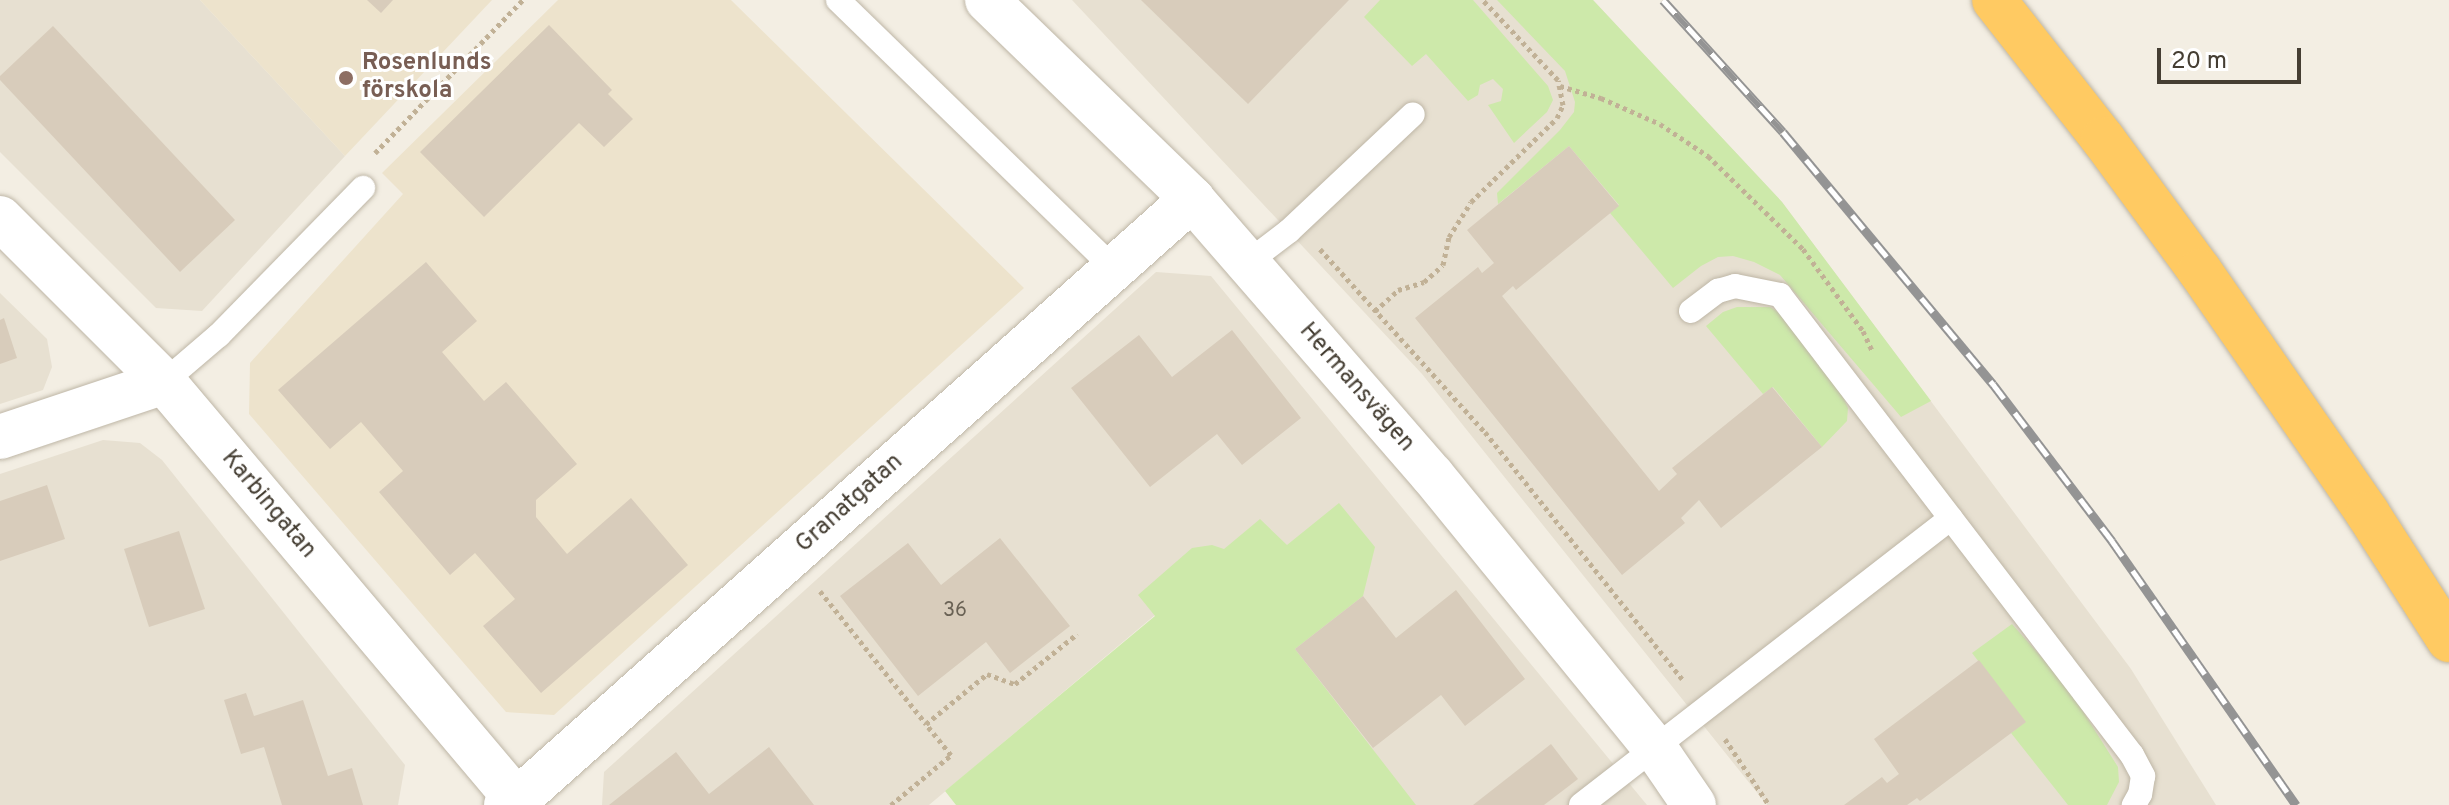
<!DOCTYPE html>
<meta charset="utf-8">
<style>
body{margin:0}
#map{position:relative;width:2449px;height:805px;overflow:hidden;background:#f3eee3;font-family:Overpass,sans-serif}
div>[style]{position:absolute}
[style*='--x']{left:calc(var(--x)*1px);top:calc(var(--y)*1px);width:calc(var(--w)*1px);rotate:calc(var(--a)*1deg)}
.residential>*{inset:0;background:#e7e0d1}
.education>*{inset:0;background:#ede3cc}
.green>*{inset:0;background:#cde9aa}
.building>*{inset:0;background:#d8ccbb}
.path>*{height:5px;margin-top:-2.5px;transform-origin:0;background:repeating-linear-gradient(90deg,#c1b196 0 4px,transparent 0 8px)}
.roads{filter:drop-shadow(0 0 2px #beb6a6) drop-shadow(0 0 2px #beb6a6)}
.service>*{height:24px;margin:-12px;padding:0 12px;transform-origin:12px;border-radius:12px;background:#fff}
.minor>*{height:44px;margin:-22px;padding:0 22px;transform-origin:22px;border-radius:22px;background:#fff}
.tertiary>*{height:44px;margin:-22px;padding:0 22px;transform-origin:22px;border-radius:22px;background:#fff}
.motorway>*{height:44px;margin:-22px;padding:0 22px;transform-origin:22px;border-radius:22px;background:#ffca62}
.rail>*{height:9px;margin-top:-4.5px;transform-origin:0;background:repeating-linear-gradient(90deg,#fff 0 18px,#949494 0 36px);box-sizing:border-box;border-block:2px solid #949494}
.dots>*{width:22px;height:22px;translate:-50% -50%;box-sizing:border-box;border:4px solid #fff;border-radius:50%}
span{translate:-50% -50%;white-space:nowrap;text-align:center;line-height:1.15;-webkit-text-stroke:6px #fff;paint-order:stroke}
.number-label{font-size:20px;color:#6a6255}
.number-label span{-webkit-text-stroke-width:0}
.education-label{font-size:24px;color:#785e54;font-weight:700}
.left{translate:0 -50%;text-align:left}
.street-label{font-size:24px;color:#453e33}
.scale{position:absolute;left:2157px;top:48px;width:144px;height:36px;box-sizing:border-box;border:4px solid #453e33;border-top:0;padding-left:10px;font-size:24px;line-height:28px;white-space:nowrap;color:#453e33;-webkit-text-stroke:6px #fff;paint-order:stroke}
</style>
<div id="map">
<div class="residential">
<div style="clip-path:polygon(0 0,200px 0,345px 156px,202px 311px,156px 308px,0 152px)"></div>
<div style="clip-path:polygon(1072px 0,1593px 0,1782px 202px,2131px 669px,2216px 805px,1767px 805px,1422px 374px)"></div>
<div style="clip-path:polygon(1156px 272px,1211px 276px,1647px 805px,1302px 805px,1155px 615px,929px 805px,602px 805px,604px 772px)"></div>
<div style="clip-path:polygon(0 293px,47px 339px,52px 367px,43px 390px,0 404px)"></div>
<div style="clip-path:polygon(103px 440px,140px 443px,162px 460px,405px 765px,398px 805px,0 805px,0 474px)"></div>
</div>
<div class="education">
<div style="clip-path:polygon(200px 0,492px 0,345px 156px)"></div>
<div style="clip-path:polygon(558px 0,731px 0,1024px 288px,554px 715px,506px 712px,249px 414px,250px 363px,403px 194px,382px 173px)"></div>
</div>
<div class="green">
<div style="clip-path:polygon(1380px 0,1473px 0,1548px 86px,1553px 100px,1547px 112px,1514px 143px,1488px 105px,1501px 101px,1503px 89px,1493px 79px,1480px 85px,1478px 95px,1468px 101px,1426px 54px,1412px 66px,1364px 17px)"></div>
<div style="clip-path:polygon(1497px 0,1593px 0,1782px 202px,1931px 401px,1901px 417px,1780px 275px,1754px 262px,1733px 256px,1718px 257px,1701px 266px,1673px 288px,1610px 213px,1619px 205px,1569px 146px,1498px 204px,1497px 193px,1560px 130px,1574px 112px,1575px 102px,1565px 71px)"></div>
<div style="clip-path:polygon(1737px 307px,1770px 307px,1781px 314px,1843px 397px,1848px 408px,1847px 421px,1822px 447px,1773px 387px,1763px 394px,1706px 326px,1723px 312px)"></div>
<div style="clip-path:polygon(1339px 503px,1375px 547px,1363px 596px,1295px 649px,1416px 805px,956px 805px,945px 791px,1155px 616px,1138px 595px,1192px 548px,1212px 545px,1224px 549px,1260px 519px,1287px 545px)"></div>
<div style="clip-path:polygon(2012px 624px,2067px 686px,2118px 767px,2119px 782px,2107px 805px,2068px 805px,2011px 733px,2025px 722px,1972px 653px)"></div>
</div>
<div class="building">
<div style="clip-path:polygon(367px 0,393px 0,381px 13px)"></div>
<div style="clip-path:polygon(1141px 0,1349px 0,1248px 104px)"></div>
<div style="clip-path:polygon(549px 25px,612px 90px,608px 94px,633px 119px,604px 147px,579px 123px,484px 217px,420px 152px)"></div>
<div style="clip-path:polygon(53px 26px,235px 220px,180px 272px,0 80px,0 76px)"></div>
<div style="clip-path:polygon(1569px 146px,1619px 206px,1516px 290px,1513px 286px,1502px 296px,1659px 491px,1677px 474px,1672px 468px,1772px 387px,1822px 447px,1721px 528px,1699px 500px,1681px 518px,1685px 523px,1622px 575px,1415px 318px,1478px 267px,1482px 273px,1494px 263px,1467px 230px)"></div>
<div style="clip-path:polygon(426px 262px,477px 321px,442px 352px,484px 401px,506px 382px,577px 464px,536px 500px,536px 517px,567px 554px,631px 498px,688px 565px,541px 693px,483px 626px,515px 599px,475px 553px,450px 575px,379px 492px,403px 471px,361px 422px,330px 449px,278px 390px)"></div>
<div style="clip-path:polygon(4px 318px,17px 358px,0 364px,0 320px)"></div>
<div style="clip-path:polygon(1232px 330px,1301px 418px,1242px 465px,1217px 434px,1150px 487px,1071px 388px,1139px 335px,1172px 377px)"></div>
<div style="clip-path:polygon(47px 485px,65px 539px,0 561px,0 501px)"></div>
<div style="clip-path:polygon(179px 531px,205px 609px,149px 627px,124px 549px)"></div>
<div style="clip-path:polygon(1000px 538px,1070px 626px,1010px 673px,986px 642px,918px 696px,840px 596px,908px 543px,941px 585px)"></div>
<div style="clip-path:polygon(1456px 590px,1525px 679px,1465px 726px,1441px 695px,1373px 748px,1295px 649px,1363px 596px,1396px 638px)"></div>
<div style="clip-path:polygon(1979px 660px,2026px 722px,1920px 801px,1917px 798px,1907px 805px,1844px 805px,1882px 777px,1887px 783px,1899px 774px,1874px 739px)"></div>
<div style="clip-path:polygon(246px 693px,254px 716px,303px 700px,328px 776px,352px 768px,363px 805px,282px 805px,264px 747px,241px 754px,224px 700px)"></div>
<div style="clip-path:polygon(1551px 744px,1578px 779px,1544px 805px,1473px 805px)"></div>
<div style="clip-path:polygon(769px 747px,814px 805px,609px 805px,676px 752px,709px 794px)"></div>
</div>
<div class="path">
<div style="--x:1560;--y:86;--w:43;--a:16.3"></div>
<div style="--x:1601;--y:98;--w:64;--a:23.8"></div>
<div style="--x:1660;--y:124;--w:58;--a:33.7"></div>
<div style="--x:1708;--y:156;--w:133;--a:44.4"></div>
<div style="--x:1803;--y:249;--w:102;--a:53.8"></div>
<div style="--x:1863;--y:331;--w:23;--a:65"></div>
<div style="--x:375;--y:153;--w:213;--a:-46"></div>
<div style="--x:1320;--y:249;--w:246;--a:48"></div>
<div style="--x:1485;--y:432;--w:316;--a:51.4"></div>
<div style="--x:1375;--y:311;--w:31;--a:-42"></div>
<div style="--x:1398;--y:290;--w:27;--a:-17"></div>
<div style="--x:1424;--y:282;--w:25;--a:-42"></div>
<div style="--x:1443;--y:265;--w:29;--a:-78"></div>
<div style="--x:1449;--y:237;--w:41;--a:-57.8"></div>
<div style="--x:1471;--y:202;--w:120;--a:-44.3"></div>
<div style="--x:1557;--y:118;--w:14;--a:-65"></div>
<div style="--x:1563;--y:105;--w:25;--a:-101"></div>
<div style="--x:1558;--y:80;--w:110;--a:-133.2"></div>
<div style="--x:820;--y:591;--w:170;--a:51.4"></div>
<div style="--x:926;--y:724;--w:79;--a:-39.3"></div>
<div style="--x:987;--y:674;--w:30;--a:20"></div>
<div style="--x:1015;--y:684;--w:80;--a:-38.9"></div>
<div style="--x:1725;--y:739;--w:79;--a:56.3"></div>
<div style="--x:891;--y:805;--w:78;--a:-39.8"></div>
<div style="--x:951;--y:755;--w:40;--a:-129"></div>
</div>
<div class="roads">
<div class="service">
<div style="--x:838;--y:0;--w:385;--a:44.2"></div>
<div style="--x:1247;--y:263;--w:53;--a:-37.3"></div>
<div style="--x:1289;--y:231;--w:170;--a:-43.3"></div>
<div style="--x:1691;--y:311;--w:34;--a:-37"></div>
<div style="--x:1718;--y:291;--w:18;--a:-16"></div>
<div style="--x:1735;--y:286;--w:46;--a:11.3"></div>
<div style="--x:1780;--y:295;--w:579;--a:52.58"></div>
<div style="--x:2132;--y:755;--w:24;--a:62"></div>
<div style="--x:2143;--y:776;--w:18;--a:99"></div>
<div style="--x:2140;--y:794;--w:13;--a:119"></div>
<div style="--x:164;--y:382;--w:72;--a:-40.5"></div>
<div style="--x:219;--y:335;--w:206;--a:-45.6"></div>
<div style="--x:1581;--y:805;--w:468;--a:-37.8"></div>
</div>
<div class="minor">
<div style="--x:0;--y:218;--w:232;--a:45"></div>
<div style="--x:164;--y:382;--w:554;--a:49.84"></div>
<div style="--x:0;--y:437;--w:173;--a:-18.5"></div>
<div style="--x:506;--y:805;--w:12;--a:-24"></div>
<div style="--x:517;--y:800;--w:904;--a:-41.68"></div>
</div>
<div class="tertiary">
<div style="--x:987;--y:0;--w:286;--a:44.1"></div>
<div style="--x:1192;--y:199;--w:366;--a:49"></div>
<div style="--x:1432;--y:475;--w:353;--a:50.8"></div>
<div style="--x:1655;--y:748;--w:69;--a:55.6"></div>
</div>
<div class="motorway">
<div style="--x:1994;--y:0;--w:177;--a:51.9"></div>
<div style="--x:2103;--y:139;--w:164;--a:53.7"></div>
<div style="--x:2200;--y:271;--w:295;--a:55.3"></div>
<div style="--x:2368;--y:514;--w:150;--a:57.3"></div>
</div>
</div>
<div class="rail">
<div style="--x:1663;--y:0;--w:178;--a:47.7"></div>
<div style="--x:1783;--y:132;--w:328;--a:50.2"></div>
<div style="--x:1993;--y:384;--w:197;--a:52.8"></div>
<div style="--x:2112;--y:541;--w:322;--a:55.1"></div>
</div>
<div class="dots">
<div style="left:346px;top:78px;background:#8d6e63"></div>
</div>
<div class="number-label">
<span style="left:955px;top:611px">36</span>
</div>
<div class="education-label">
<span class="left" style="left:362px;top:78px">Rosenlunds<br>förskola</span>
</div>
<div class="street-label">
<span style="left:1356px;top:388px;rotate:49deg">Hermansvägen</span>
<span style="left:850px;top:504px;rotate:-42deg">Granatgatan</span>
<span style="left:268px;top:505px;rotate:50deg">Karbingatan</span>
</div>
<div class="scale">20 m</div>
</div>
